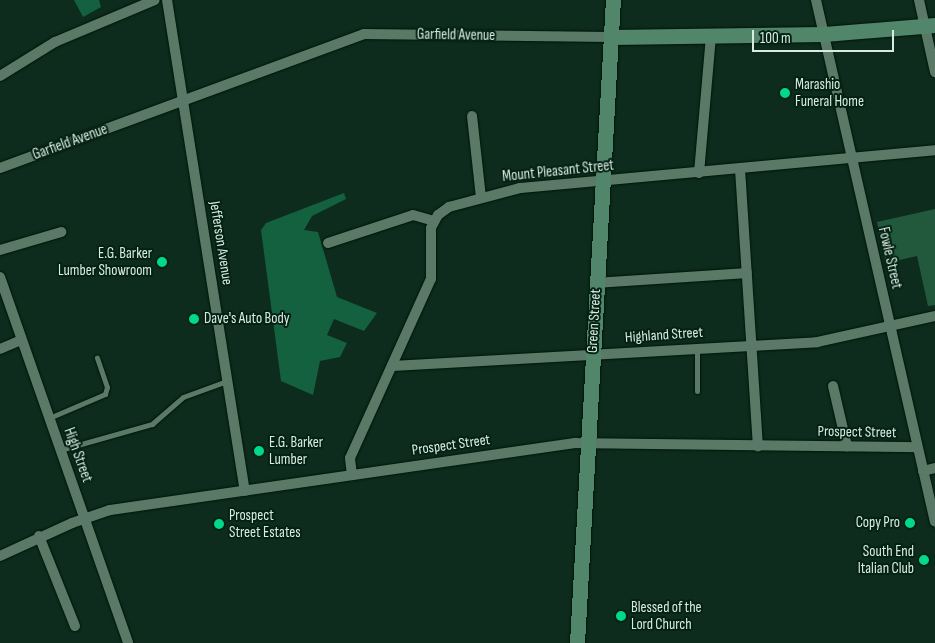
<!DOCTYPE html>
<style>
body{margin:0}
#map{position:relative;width:935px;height:643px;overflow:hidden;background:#0d2c1d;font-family:"Sofia Sans Condensed",sans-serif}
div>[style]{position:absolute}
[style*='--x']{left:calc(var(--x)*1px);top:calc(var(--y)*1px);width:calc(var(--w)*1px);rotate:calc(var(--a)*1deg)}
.green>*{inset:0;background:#22593d}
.forest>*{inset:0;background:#13613f}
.roads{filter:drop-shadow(0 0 1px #001407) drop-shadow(0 0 1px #001407)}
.lane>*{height:5px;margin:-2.5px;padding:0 2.5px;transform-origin:2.5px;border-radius:2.5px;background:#5a7a67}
.street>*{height:10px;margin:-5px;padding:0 5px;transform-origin:5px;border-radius:5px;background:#5a7a67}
.secondary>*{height:15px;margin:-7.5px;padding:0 7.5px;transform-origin:7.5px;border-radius:7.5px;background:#52866a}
.dots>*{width:14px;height:14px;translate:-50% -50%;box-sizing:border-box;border:2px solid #032214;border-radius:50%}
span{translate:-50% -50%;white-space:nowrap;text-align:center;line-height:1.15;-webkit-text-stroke:4px #032214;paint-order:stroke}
.street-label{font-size:15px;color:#daece1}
.poi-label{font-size:15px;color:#daece1}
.left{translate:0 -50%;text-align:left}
.right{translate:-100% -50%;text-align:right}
.scale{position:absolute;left:752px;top:30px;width:142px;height:22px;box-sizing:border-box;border:2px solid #daece1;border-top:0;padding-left:6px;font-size:15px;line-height:18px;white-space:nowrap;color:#daece1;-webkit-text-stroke:4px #032214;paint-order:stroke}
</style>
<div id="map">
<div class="green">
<div style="clip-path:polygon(935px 209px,935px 305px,928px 306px,917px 256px,886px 263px,877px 222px)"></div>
</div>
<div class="forest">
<div style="clip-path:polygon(74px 0,99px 0,101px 7px,83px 17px)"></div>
<div style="clip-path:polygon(344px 193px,346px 199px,312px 216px,304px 230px,318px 232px,337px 297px,377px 313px,364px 331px,334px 319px,327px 335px,347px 343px,340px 357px,320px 361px,313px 395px,281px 381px,261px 230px,266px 223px)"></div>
</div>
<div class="roads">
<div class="lane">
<div style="--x:697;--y:349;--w:42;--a:90"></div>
<div style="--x:49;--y:418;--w:61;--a:-23.2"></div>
<div style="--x:105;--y:394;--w:7;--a:-74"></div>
<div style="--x:107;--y:387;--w:31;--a:-109"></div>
<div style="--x:60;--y:450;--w:96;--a:-15.8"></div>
<div style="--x:152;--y:424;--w:41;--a:-41.1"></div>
<div style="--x:183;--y:397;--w:47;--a:-20"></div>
</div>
<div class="street">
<div style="--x:167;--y:0;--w:497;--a:81"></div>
<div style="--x:816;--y:0;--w:535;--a:77.16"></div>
<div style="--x:919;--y:0;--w:74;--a:77.5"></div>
<div style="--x:0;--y:76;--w:65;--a:-31.7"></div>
<div style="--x:55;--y:42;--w:108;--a:-22.8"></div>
<div style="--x:472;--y:116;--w:81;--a:83.7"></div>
<div style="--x:0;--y:168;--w:388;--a:-20.2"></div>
<div style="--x:364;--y:34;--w:247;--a:0.7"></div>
<div style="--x:740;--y:169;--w:278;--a:86.3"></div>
<div style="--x:699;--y:173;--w:137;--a:-85"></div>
<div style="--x:328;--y:243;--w:89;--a:-18.2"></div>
<div style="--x:413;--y:215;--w:22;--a:16"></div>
<div style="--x:0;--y:250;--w:64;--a:-16.4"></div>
<div style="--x:0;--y:277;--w:388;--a:70.7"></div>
<div style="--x:596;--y:283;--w:151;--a:-3.8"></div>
<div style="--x:0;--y:349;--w:23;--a:-23"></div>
<div style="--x:393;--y:366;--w:425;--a:-3.2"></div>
<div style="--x:817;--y:342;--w:121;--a:-12.4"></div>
<div style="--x:833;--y:386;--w:62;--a:76.9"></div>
<div style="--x:923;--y:471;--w:12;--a:-14"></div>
<div style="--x:352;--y:475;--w:17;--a:-97"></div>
<div style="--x:350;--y:458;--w:196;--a:-65.7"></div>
<div style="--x:431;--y:279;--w:51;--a:-90"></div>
<div style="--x:431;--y:228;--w:15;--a:-62"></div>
<div style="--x:438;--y:215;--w:14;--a:-36"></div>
<div style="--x:449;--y:207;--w:73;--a:-15"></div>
<div style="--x:520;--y:188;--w:417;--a:-5.2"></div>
<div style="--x:39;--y:536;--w:97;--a:68.2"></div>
<div style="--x:0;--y:556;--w:79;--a:-24.6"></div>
<div style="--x:72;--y:523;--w:40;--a:-18.9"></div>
<div style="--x:110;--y:510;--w:470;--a:-8.2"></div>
<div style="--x:575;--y:443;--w:342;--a:0.7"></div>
</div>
<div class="secondary">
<div style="--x:611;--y:37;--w:213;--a:-0.8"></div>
<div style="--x:824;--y:34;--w:111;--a:-4.6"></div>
<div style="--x:577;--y:643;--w:644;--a:-86.8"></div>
</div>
</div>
<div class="dots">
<div style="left:785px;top:93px;background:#00d98c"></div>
<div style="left:162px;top:262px;background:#00d98c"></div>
<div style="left:194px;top:319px;background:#00d98c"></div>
<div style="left:259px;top:451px;background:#00d98c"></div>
<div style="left:910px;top:523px;background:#00d98c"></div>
<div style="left:219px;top:524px;background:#00d98c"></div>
<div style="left:924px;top:560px;background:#00d98c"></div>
<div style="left:621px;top:616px;background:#00d98c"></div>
</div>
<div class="street-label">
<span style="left:456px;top:35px;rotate:1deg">Garfield Avenue</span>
<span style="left:70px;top:142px;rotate:-20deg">Garfield Avenue</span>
<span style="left:558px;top:171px;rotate:-6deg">Mount Pleasant Street</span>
<span style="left:221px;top:243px;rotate:81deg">Jefferson Avenue</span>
<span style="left:890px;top:258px;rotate:77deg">Fowle Street</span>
<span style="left:594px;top:321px;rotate:-87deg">Green Street</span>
<span style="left:664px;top:335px;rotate:-4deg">Highland Street</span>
<span style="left:857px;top:432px;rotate:1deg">Prospect Street</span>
<span style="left:451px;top:445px;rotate:-8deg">Prospect Street</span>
<span style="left:78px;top:455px;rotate:70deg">High Street</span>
</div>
<div class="poi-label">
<span class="left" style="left:795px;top:93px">Marashio<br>Funeral Home</span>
<span class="right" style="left:152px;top:262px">E.G. Barker<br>Lumber Showroom</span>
<span class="left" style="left:204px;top:319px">Dave's Auto Body</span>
<span class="left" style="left:269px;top:451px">E.G. Barker<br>Lumber</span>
<span class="left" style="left:229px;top:524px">Prospect<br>Street Estates</span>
<span class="right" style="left:900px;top:523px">Copy Pro</span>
<span class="right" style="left:914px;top:560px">South End<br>Italian Club</span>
<span class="left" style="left:631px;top:616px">Blessed of the<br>Lord Church</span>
</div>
<div class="scale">100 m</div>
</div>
